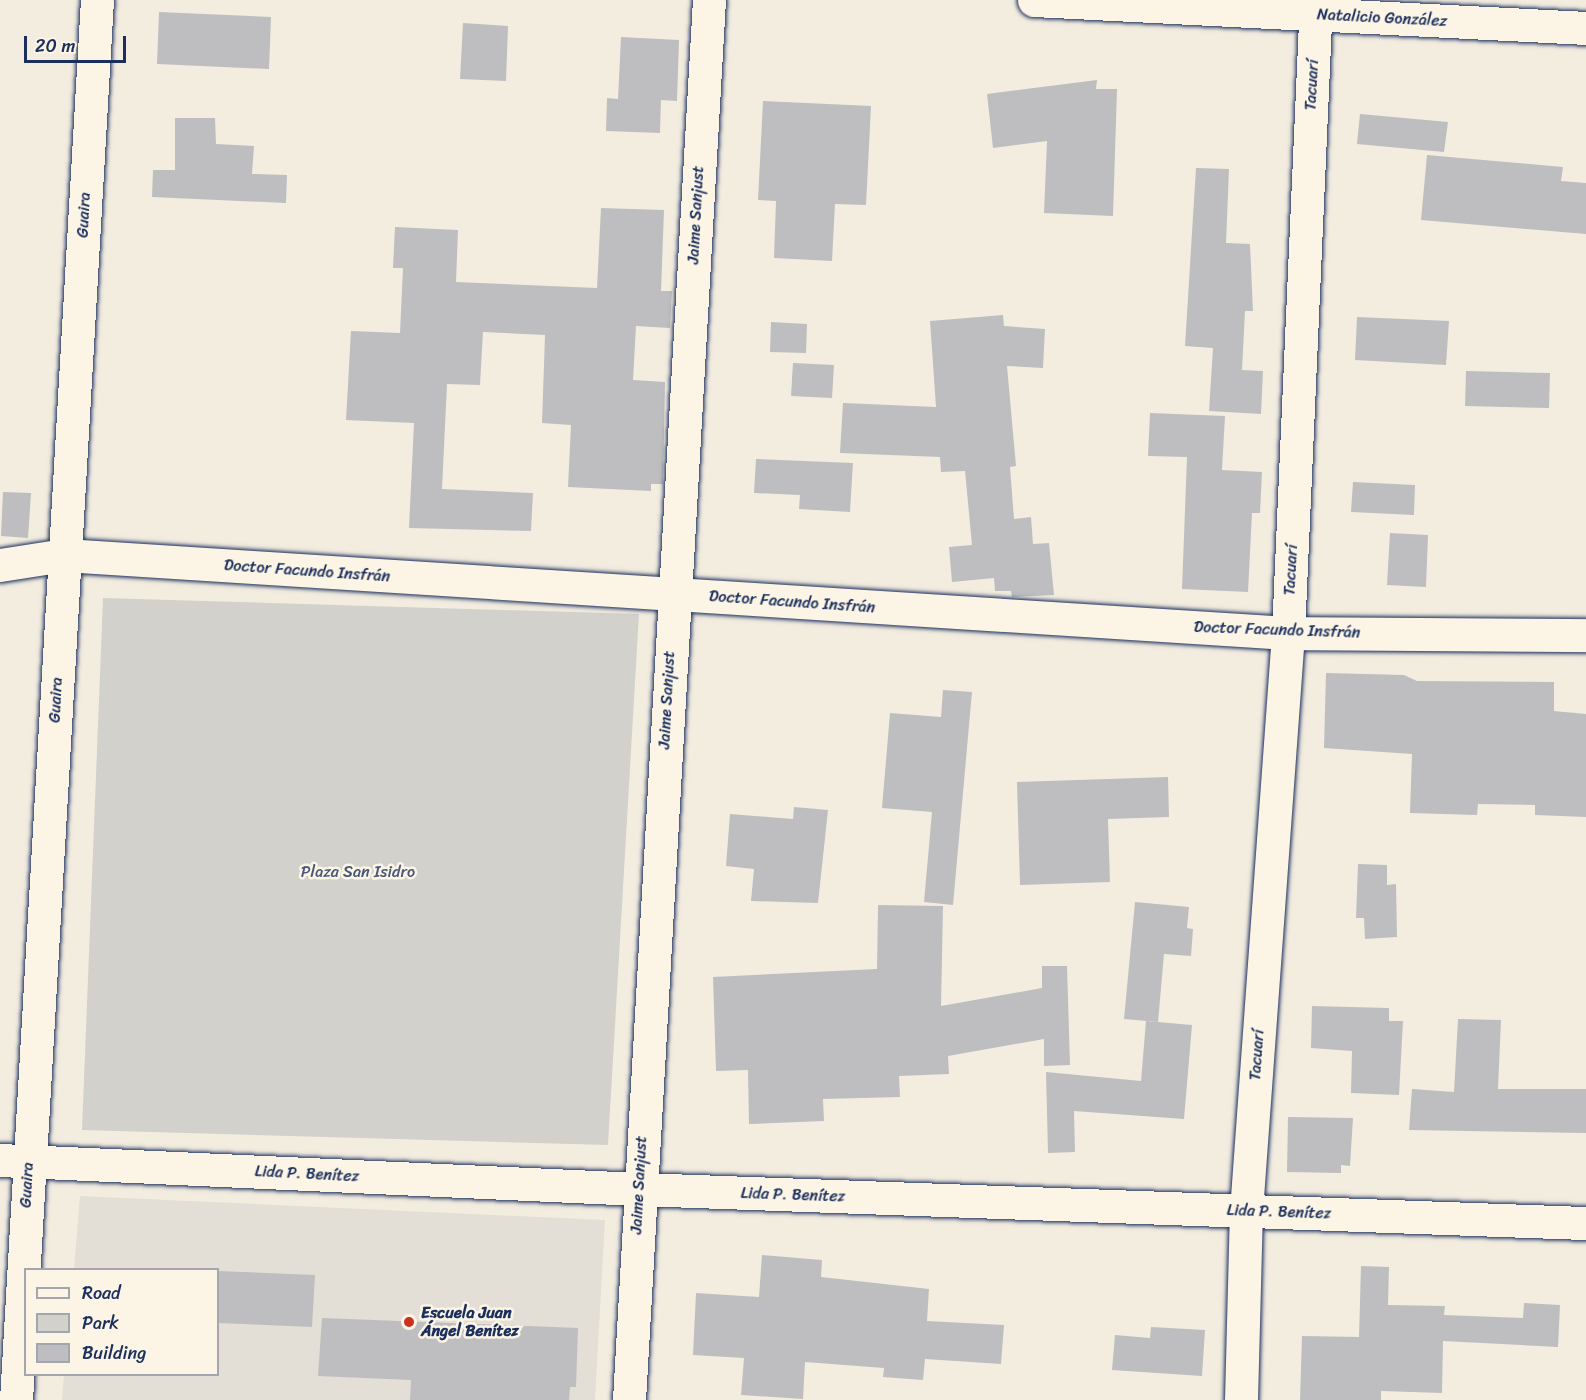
<!DOCTYPE html>
<meta charset="utf-8">
<style>
body{margin:0}
#map{position:relative;width:1586px;height:1400px;overflow:hidden;background:#f3ede0;font-family:Sriracha,sans-serif}
div>[style]{position:absolute}
[style*='--x']{left:calc(var(--x)*1px);top:calc(var(--y)*1px);width:calc(var(--w)*1px);rotate:calc(var(--a)*1deg)}
.built>*{inset:0;background:#e3dfd6}
.green>*{inset:0;background:#d3d1cc}
.building>*{inset:0;background:#bebec0}
.roads{filter:drop-shadow(0 0 2px #1b2f5e) drop-shadow(0 0 2px #1b2f5e)}
.street>*{height:33px;margin:-16.5px;padding:0 16.5px;transform-origin:16.5px;border-radius:16.5px;background:#fcf5e5}
.secondary>*{height:33px;margin:-16.5px;padding:0 16.5px;transform-origin:16.5px;border-radius:16.5px;background:#fcf5e5}
.dots>*{width:16px;height:16px;translate:-50% -50%;box-sizing:border-box;border:3px solid #fcf5e5;border-radius:50%}
span{translate:-50% -50%;white-space:nowrap;text-align:center;line-height:1.15;-webkit-text-stroke:5px #fcf5e5;paint-order:stroke}
.street-label{font-size:16px;color:#1b2f5e}
.park-label{font-size:16px;color:#49587a}
.poi-label{font-size:16px;color:#1b2f5e;font-weight:700}
.left{translate:0 -50%;text-align:left}
.legend{position:absolute;left:24px;top:1268px;width:195px;height:108px;box-sizing:border-box;background:#fcf5e5;border:2px solid #a2a6af;margin:0;padding:8px 10px;list-style:none;font-size:18px;color:#1b2f5e}
.legend li{display:flex;align-items:center;gap:12px;height:30px}
.legend b{width:30px;border:2px solid #a2a6af}
.scale{position:absolute;left:24px;top:36px;width:102px;height:27px;box-sizing:border-box;border:3px solid #1b2f5e;border-top:0;padding-left:8px;font-size:18px;line-height:21px;white-space:nowrap;color:#1b2f5e;-webkit-text-stroke:4px #fcf5e5;paint-order:stroke}
</style>
<div id="map">
<div class="built">
<div style="clip-path:polygon(80px 1196px,605px 1220px,595px 1400px,62px 1400px,64px 1375px,218px 1374px,218px 1270px,74px 1269px)"></div>
</div>
<div class="green">
<div style="clip-path:polygon(103px 598px,639px 614px,608px 1145px,82px 1130px)"></div>
</div>
<div class="building">
<div style="clip-path:polygon(159px 12px,271px 17px,269px 69px,157px 64px)"></div>
<div style="clip-path:polygon(463px 23px,508px 26px,506px 81px,460px 79px)"></div>
<div style="clip-path:polygon(621px 37px,679px 40px,677px 101px,661px 100px,660px 133px,606px 131px,607px 98px,618px 99px)"></div>
<div style="clip-path:polygon(1097px 80px,1096px 89px,1117px 89px,1113px 216px,1044px 213px,1047px 141px,993px 148px,987px 94px)"></div>
<div style="clip-path:polygon(763px 101px,871px 106px,866px 205px,835px 204px,832px 261px,774px 258px,776px 201px,758px 200px)"></div>
<div style="clip-path:polygon(1360px 114px,1448px 122px,1444px 152px,1357px 144px)"></div>
<div style="clip-path:polygon(175px 118px,215px 118px,216px 144px,254px 146px,252px 174px,287px 175px,286px 203px,152px 197px,153px 170px,175px 170px)"></div>
<div style="clip-path:polygon(1427px 155px,1563px 167px,1561px 181px,1586px 183px,1586px 234px,1421px 220px)"></div>
<div style="clip-path:polygon(1196px 168px,1229px 169px,1226px 243px,1250px 244px,1253px 311px,1245px 311px,1242px 370px,1263px 371px,1261px 414px,1209px 411px,1213px 348px,1185px 346px)"></div>
<div style="clip-path:polygon(601px 208px,664px 210px,661px 291px,672px 291px,670px 328px,636px 326px,633px 380px,665px 382px,663px 484px,651px 484px,651px 491px,568px 487px,571px 425px,542px 423px,545px 335px,483px 332px,480px 385px,447px 384px,442px 489px,533px 493px,531px 531px,409px 528px,414px 423px,346px 420px,351px 331px,400px 333px,403px 268px,393px 268px,395px 227px,458px 230px,456px 282px,597px 288px)"></div>
<div style="clip-path:polygon(1003px 315px,1004px 326px,1045px 329px,1043px 368px,1007px 366px,1016px 466px,1010px 467px,1014px 519px,1031px 517px,1033px 544px,1049px 543px,1054px 595px,1012px 597px,1011px 591px,995px 591px,994px 578px,952px 582px,949px 547px,972px 545px,965px 471px,941px 472px,940px 457px,840px 453px,843px 403px,936px 407px,930px 321px)"></div>
<div style="clip-path:polygon(1357px 317px,1449px 321px,1446px 365px,1355px 360px)"></div>
<div style="clip-path:polygon(771px 322px,807px 324px,806px 353px,770px 352px)"></div>
<div style="clip-path:polygon(793px 363px,834px 365px,832px 398px,791px 396px)"></div>
<div style="clip-path:polygon(1466px 371px,1550px 373px,1549px 408px,1465px 406px)"></div>
<div style="clip-path:polygon(1150px 413px,1225px 416px,1222px 470px,1262px 472px,1260px 513px,1252px 513px,1248px 592px,1182px 589px,1187px 457px,1148px 456px)"></div>
<div style="clip-path:polygon(756px 459px,853px 463px,850px 512px,799px 509px,800px 495px,754px 493px)"></div>
<div style="clip-path:polygon(1353px 482px,1415px 485px,1414px 515px,1351px 512px)"></div>
<div style="clip-path:polygon(3px 492px,31px 493px,28px 538px,1px 536px)"></div>
<div style="clip-path:polygon(1390px 533px,1428px 535px,1426px 587px,1387px 585px)"></div>
<div style="clip-path:polygon(1326px 673px,1404px 675px,1417px 681px,1554px 682px,1554px 711px,1586px 714px,1586px 817px,1535px 815px,1535px 805px,1478px 804px,1477px 815px,1410px 813px,1412px 754px,1324px 748px)"></div>
<div style="clip-path:polygon(943px 690px,972px 692px,953px 905px,924px 902px,932px 812px,882px 808px,890px 713px,941px 717px)"></div>
<div style="clip-path:polygon(1168px 777px,1169px 817px,1108px 819px,1110px 882px,1020px 885px,1017px 782px)"></div>
<div style="clip-path:polygon(794px 807px,828px 810px,818px 903px,751px 901px,754px 869px,726px 866px,730px 814px,793px 819px)"></div>
<div style="clip-path:polygon(1358px 864px,1387px 865px,1387px 885px,1396px 884px,1397px 937px,1365px 939px,1364px 918px,1356px 918px)"></div>
<div style="clip-path:polygon(1135px 902px,1189px 907px,1187px 928px,1193px 929px,1191px 956px,1164px 954px,1158px 1022px,1124px 1019px)"></div>
<div style="clip-path:polygon(878px 905px,943px 906px,941px 1006px,1042px 988px,1042px 966px,1067px 966px,1070px 1065px,1044px 1066px,1044px 1039px,948px 1056px,949px 1074px,899px 1076px,900px 1097px,823px 1099px,824px 1121px,749px 1124px,748px 1070px,716px 1071px,713px 977px,877px 969px)"></div>
<div style="clip-path:polygon(1312px 1006px,1389px 1008px,1389px 1021px,1403px 1021px,1399px 1095px,1351px 1093px,1352px 1051px,1311px 1048px)"></div>
<div style="clip-path:polygon(1458px 1019px,1501px 1020px,1498px 1089px,1586px 1089px,1586px 1133px,1409px 1130px,1412px 1089px,1454px 1092px)"></div>
<div style="clip-path:polygon(1146px 1021px,1192px 1025px,1184px 1119px,1074px 1111px,1075px 1152px,1048px 1153px,1046px 1072px,1141px 1081px)"></div>
<div style="clip-path:polygon(1288px 1117px,1353px 1118px,1350px 1166px,1341px 1165px,1341px 1173px,1287px 1172px)"></div>
<div style="clip-path:polygon(762px 1255px,822px 1260px,821px 1277px,929px 1289px,927px 1321px,1004px 1325px,1001px 1364px,925px 1359px,923px 1380px,883px 1377px,884px 1368px,805px 1362px,803px 1399px,741px 1395px,744px 1358px,693px 1355px,696px 1293px,759px 1297px)"></div>
<div style="clip-path:polygon(1361px 1266px,1389px 1267px,1388px 1305px,1445px 1306px,1444px 1315px,1523px 1318px,1524px 1303px,1560px 1305px,1558px 1347px,1443px 1341px,1442px 1393px,1381px 1391px,1381px 1400px,1300px 1400px,1302px 1336px,1359px 1337px)"></div>
<div style="clip-path:polygon(218px 1271px,315px 1275px,312px 1327px,218px 1323px)"></div>
<div style="clip-path:polygon(322px 1318px,578px 1328px,576px 1387px,570px 1387px,569px 1400px,410px 1400px,411px 1380px,318px 1376px)"></div>
<div style="clip-path:polygon(1151px 1327px,1205px 1330px,1202px 1376px,1112px 1370px,1115px 1335px,1150px 1338px)"></div>
</div>
<div class="roads">
<div class="street">
<div style="--x:1034;--y:0;--w:553;--a:2.9"></div>
<div style="--x:0;--y:565;--w:65;--a:-8.9"></div>
<div style="--x:64;--y:555;--w:1226;--a:3.65"></div>
<div style="--x:1288;--y:633;--w:298;--a:0.4"></div>
<div style="--x:639;--y:1189;--w:948;--a:2.06"></div>
<div style="--x:16;--y:1400;--w:1402;--a:-86.69"></div>
<div style="--x:1241;--y:1400;--w:189;--a:-88.5"></div>
<div style="--x:1246;--y:1211;--w:580;--a:-85.84"></div>
<div style="--x:1288;--y:633;--w:634;--a:-87.47"></div>
</div>
<div class="secondary">
<div style="--x:0;--y:1160;--w:640;--a:2.6"></div>
<div style="--x:629;--y:1400;--w:1402;--a:-86.73"></div>
</div>
</div>
<div class="dots">
<div style="left:409px;top:1322px;background:#c8321e"></div>
</div>
<div class="street-label">
<span style="left:1382px;top:18px;rotate:3deg">Natalicio González</span>
<span style="left:1312px;top:85px;rotate:-87deg">Tacuarí</span>
<span style="left:84px;top:215px;rotate:-87deg">Guaira</span>
<span style="left:696px;top:215px;rotate:-87deg">Jaime Sanjust</span>
<span style="left:1291px;top:570px;rotate:-87deg">Tacuarí</span>
<span style="left:307px;top:571px;rotate:4deg">Doctor Facundo Insfrán</span>
<span style="left:792px;top:602px;rotate:4deg">Doctor Facundo Insfrán</span>
<span style="left:1277px;top:630px;rotate:2deg">Doctor Facundo Insfrán</span>
<span style="left:56px;top:700px;rotate:-87deg">Guaira</span>
<span style="left:667px;top:700px;rotate:-87deg">Jaime Sanjust</span>
<span style="left:1257px;top:1055px;rotate:-86deg">Tacuarí</span>
<span style="left:307px;top:1174px;rotate:3deg">Lida P. Benítez</span>
<span style="left:27px;top:1185px;rotate:-87deg">Guaira</span>
<span style="left:639px;top:1185px;rotate:-87deg">Jaime Sanjust</span>
<span style="left:793px;top:1195px;rotate:2deg">Lida P. Benítez</span>
<span style="left:1279px;top:1212px;rotate:2deg">Lida P. Benítez</span>
</div>
<div class="park-label">
<span style="left:358px;top:872px">Plaza San Isidro</span>
</div>
<div class="poi-label">
<span class="left" style="left:421px;top:1322px">Escuela Juan<br>Ángel Benítez</span>
</div>
<ul class="legend">
<li><b style="height:8px;background:#fcf5e5"></b>Road</li>
<li><b style="height:16px;background:#d3d1cc"></b>Park</li>
<li><b style="height:16px;background:#bebec0"></b>Building</li>
</ul>
<div class="scale">20 m</div>
</div>
